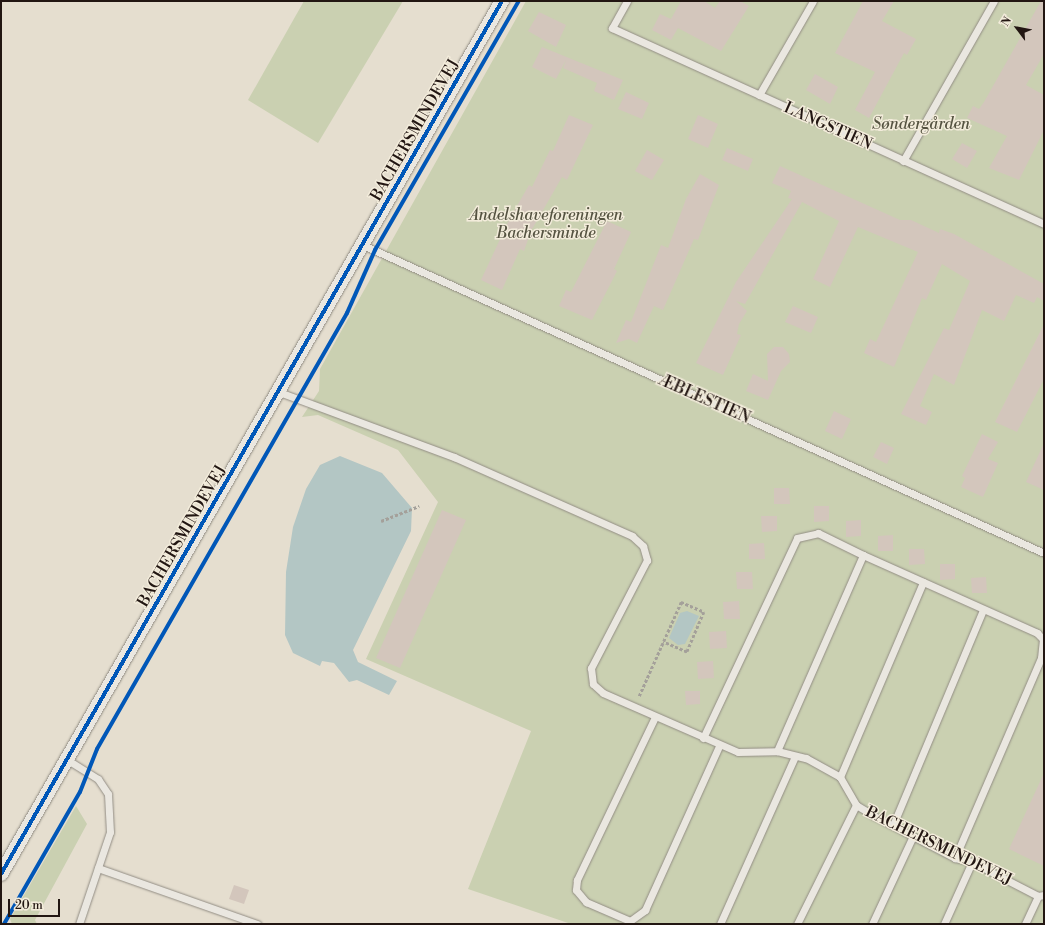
<!DOCTYPE html>
<meta charset="utf-8">
<style>
body{margin:0}
#map{position:relative;width:1045px;height:925px;overflow:hidden;background:#e5decf;font-family:"Libre Bodoni",serif}
div>[style]{position:absolute}
[style*='--x']{left:calc(var(--x)*1px);top:calc(var(--y)*1px);width:calc(var(--w)*1px);rotate:calc(var(--a)*1deg)}
.green>*{inset:0;background:#cad0b1}
.water>*{inset:0;background:#b3c6c4}
.building>*{inset:0;background:#d3c6bc}
.path>*{height:2.5px;margin-top:-1.25px;transform-origin:0;background:repeating-linear-gradient(90deg,#a4a09a 0 3px,transparent 0 5px)}
.roads{filter:drop-shadow(0 0 1px #928d84) drop-shadow(0 0 1px #928d84)}
.lane>*{height:7px;margin:-3.5px;padding:0 3.5px;transform-origin:3.5px;border-radius:3.5px;background:#eae7e0}
.street>*{height:14px;margin:-7px;padding:0 7px;transform-origin:7px;border-radius:7px;background:#eae7e0}
.cycleway>*{height:4px;margin:-2px;padding:0 2px;transform-origin:2px;border-radius:2px;background:#0057b8}
span{translate:-50% -50%;white-space:nowrap;text-align:center;line-height:1.15;-webkit-text-stroke:3px #f3ecdb;paint-order:stroke}
.park-label{font-size:16px;color:#555341;font-style:italic}
.street-label{font-size:16px;color:#221612}
.frame{position:absolute;inset:0;border:2px solid #221612;pointer-events:none}
.north{position:absolute;left:997px;top:8px;width:40px;height:40px;-webkit-text-stroke:3px #f3ecdb;paint-order:stroke;rotate:302deg;font-size:11px;font-weight:700;line-height:16px;text-align:center;color:#221612}
.north::after{content:'';display:block;margin:auto;width:14px;height:18px;background:#221612;clip-path:polygon(50% 0,100% 100%,50% 72%,0 100%)}
.scale{position:absolute;left:8px;top:899px;width:52px;height:18px;box-sizing:border-box;border:2px solid #221612;border-top:0;padding-left:5px;font-size:12px;line-height:14px;white-space:nowrap;color:#221612;-webkit-text-stroke:3px #f3ecdb;paint-order:stroke}
</style>
<div id="map">
<div class="green">
<div style="clip-path:polygon(304px 1px,403px 1px,318px 143px,248px 100px)"></div>
<div style="clip-path:polygon(526px 1px,1044px 1px,1044px 924px,571px 924px,468px 889px,531px 731px,366px 659px,438px 502px,398px 450px,318px 415px,302px 417px,319px 391px,320px 369px)"></div>
<div style="clip-path:polygon(76px 806px,87px 824px,35px 920px,37px 924px,12px 924px,10px 919px)"></div>
</div>
<div class="water">
<div style="clip-path:polygon(340px 456px,382px 473px,412px 508px,411px 531px,353px 650px,358px 662px,397px 681px,389px 695px,357px 680px,349px 682px,334px 663px,322px 661px,320px 666px,293px 653px,285px 635px,286px 572px,293px 527px,306px 489px,320px 465px)"></div>
<div style="clip-path:polygon(687px 611px,699px 616px,685px 644px,678px 645px,669px 638px,680px 613px)"></div>
</div>
<div class="building">
<div style="clip-path:polygon(681px 1px,704px 1px,715px 8px,720px 1px,740px 1px,749px 6px,721px 51px,678px 28px,671px 40px,652px 30px,660px 14px,671px 19px)"></div>
<div style="clip-path:polygon(863px 1px,894px 1px,882px 21px,916px 39px,907px 55px,904px 53px,869px 118px,855px 110px,875px 72px,835px 53px)"></div>
<div style="clip-path:polygon(1041px 1px,1044px 1px,1044px 54px,1026px 85px,1044px 95px,1044px 130px,1019px 180px,989px 168px,1007px 136px,967px 118px,973px 106px,979px 109px,984px 102px)"></div>
<div style="clip-path:polygon(539px 12px,566px 25px,556px 47px,528px 31px)"></div>
<div style="clip-path:polygon(542px 47px,623px 80px,614px 100px,594px 91px,597px 83px,563px 68px,566px 60px,556px 79px,532px 67px)"></div>
<div style="clip-path:polygon(815px 74px,838px 87px,830px 104px,806px 90px)"></div>
<div style="clip-path:polygon(626px 92px,649px 103px,642px 119px,618px 109px)"></div>
<div style="clip-path:polygon(569px 115px,593px 125px,567px 180px,562px 177px,531px 231px,524px 251px,520px 249px,502px 290px,481px 280px,509px 220px,529px 185px,532px 187px,550px 150px,553px 151px)"></div>
<div style="clip-path:polygon(698px 115px,718px 124px,708px 148px,688px 139px)"></div>
<div style="clip-path:polygon(962px 143px,977px 151px,967px 168px,952px 159px)"></div>
<div style="clip-path:polygon(727px 148px,753px 159px,748px 171px,722px 160px)"></div>
<div style="clip-path:polygon(647px 150px,664px 160px,652px 180px,635px 171px)"></div>
<div style="clip-path:polygon(780px 166px,900px 220px,911px 220px,939px 233px,940px 229px,954px 234px,1044px 284px,1044px 301px,1037px 297px,1034px 303px,1016px 295px,1004px 321px,982px 310px,954px 385px,934px 374px,920px 406px,932px 412px,926px 425px,901px 414px,944px 328px,949px 330px,970px 281px,942px 264px,926px 300px,922px 298px,894px 367px,864px 353px,870px 339px,876px 342px,918px 252px,858px 227px,830px 287px,813px 279px,839px 221px,802px 202px,745px 304px,736px 301px,747px 311px,739px 324px,737px 334px,741px 335px,723px 375px,696px 363px,736px 282px,792px 199px,788px 198px,791px 191px,772px 183px)"></div>
<div style="clip-path:polygon(700px 174px,719px 185px,698px 240px,694px 239px,663px 310px,654px 306px,637px 343px,629px 339px,616px 343px,626px 320px,631px 322px,661px 245px,668px 248px,686px 199px)"></div>
<div style="clip-path:polygon(607px 221px,631px 232px,614px 269px,617px 271px,592px 320px,559px 306px,566px 290px,571px 292px)"></div>
<div style="clip-path:polygon(793px 306px,818px 317px,811px 333px,785px 322px)"></div>
<div style="clip-path:polygon(1044px 324px,1044px 379px,1017px 432px,995px 422px)"></div>
<div style="clip-path:polygon(774px 347px,783px 347px,789px 354px,790px 362px,781px 371px,768px 400px,746px 391px,753px 374px,768px 381px,767px 354px)"></div>
<div style="clip-path:polygon(834px 411px,851px 419px,842px 439px,825px 431px)"></div>
<div style="clip-path:polygon(982px 434px,998px 442px,988px 459px,998px 463px,983px 497px,961px 487px,965px 478px,962px 476px)"></div>
<div style="clip-path:polygon(881px 442px,894px 448px,887px 464px,873px 457px)"></div>
<div style="clip-path:polygon(1044px 443px,1044px 490px,1026px 482px)"></div>
<div style="clip-path:polygon(774px 488px,789px 488px,790px 504px,774px 504px)"></div>
<div style="clip-path:polygon(814px 506px,829px 506px,829px 521px,814px 522px)"></div>
<div style="clip-path:polygon(442px 510px,466px 520px,400px 668px,376px 658px)"></div>
<div style="clip-path:polygon(761px 516px,777px 516px,777px 531px,762px 532px)"></div>
<div style="clip-path:polygon(861px 520px,861px 536px,846px 537px,846px 521px)"></div>
<div style="clip-path:polygon(893px 535px,893px 551px,878px 551px,878px 536px)"></div>
<div style="clip-path:polygon(764px 543px,765px 559px,749px 559px,749px 544px)"></div>
<div style="clip-path:polygon(909px 549px,924px 549px,925px 564px,909px 565px)"></div>
<div style="clip-path:polygon(940px 564px,955px 564px,955px 579px,940px 580px)"></div>
<div style="clip-path:polygon(736px 572px,752px 572px,753px 589px,737px 589px)"></div>
<div style="clip-path:polygon(986px 577px,987px 593px,972px 593px,971px 578px)"></div>
<div style="clip-path:polygon(739px 601px,740px 619px,724px 619px,723px 602px)"></div>
<div style="clip-path:polygon(726px 631px,727px 648px,710px 649px,709px 632px)"></div>
<div style="clip-path:polygon(713px 661px,714px 678px,698px 679px,697px 662px)"></div>
<div style="clip-path:polygon(685px 691px,700px 691px,700px 704px,686px 705px)"></div>
<div style="clip-path:polygon(1044px 773px,1044px 866px,1009px 849px)"></div>
<div style="clip-path:polygon(234px 885px,249px 890px,244px 904px,229px 899px)"></div>
</div>
<div class="path">
<div style="--x:381;--y:521;--w:41;--a:-21.5"></div>
<div style="--x:639;--y:696;--w:103;--a:-65.9"></div>
<div style="--x:681;--y:602;--w:25;--a:23"></div>
<div style="--x:704;--y:612;--w:43;--a:113"></div>
<div style="--x:687;--y:652;--w:26;--a:-157"></div>
</div>
<div class="roads">
<div class="lane">
<div style="--x:627;--y:1;--w:31;--a:119"></div>
<div style="--x:612;--y:28;--w:474;--a:24.4"></div>
<div style="--x:759;--y:95;--w:108;--a:-60.1"></div>
<div style="--x:903;--y:161;--w:184;--a:-60.4"></div>
<div style="--x:363;--y:245;--w:747;--a:24.34"></div>
<div style="--x:279;--y:392;--w:187;--a:20.4"></div>
<div style="--x:454;--y:457;--w:195;--a:23.9"></div>
<div style="--x:632;--y:536;--w:15;--a:42"></div>
<div style="--x:643;--y:546;--w:15;--a:74"></div>
<div style="--x:647;--y:560;--w:122;--a:117.4"></div>
<div style="--x:591;--y:668;--w:16;--a:83"></div>
<div style="--x:593;--y:684;--w:13;--a:42"></div>
<div style="--x:603;--y:693;--w:147;--a:23.6"></div>
<div style="--x:738;--y:752;--w:39;--a:-1"></div>
<div style="--x:777;--y:751;--w:30;--a:14"></div>
<div style="--x:806;--y:758;--w:39;--a:29"></div>
<div style="--x:840;--y:777;--w:32;--a:60"></div>
<div style="--x:856;--y:805;--w:21;--a:31"></div>
<div style="--x:874;--y:816;--w:91;--a:27.4"></div>
<div style="--x:955;--y:858;--w:17;--a:13"></div>
<div style="--x:972;--y:862;--w:74;--a:27.3"></div>
<div style="--x:1038;--y:896;--w:6;--a:-9"></div>
<div style="--x:655;--y:717;--w:181;--a:115.6"></div>
<div style="--x:577;--y:880;--w:10;--a:96"></div>
<div style="--x:576;--y:890;--w:16;--a:50"></div>
<div style="--x:586;--y:902;--w:48;--a:23.4"></div>
<div style="--x:630;--y:921;--w:19;--a:-36"></div>
<div style="--x:645;--y:910;--w:180;--a:-65.7"></div>
<div style="--x:703;--y:738;--w:221;--a:-64.8"></div>
<div style="--x:797;--y:538;--w:22;--a:-13"></div>
<div style="--x:818;--y:533;--w:50;--a:26.1"></div>
<div style="--x:777;--y:751;--w:214;--a:-66.3"></div>
<div style="--x:863;--y:555;--w:191;--a:24.1"></div>
<div style="--x:1037;--y:633;--w:8;--a:45"></div>
<div style="--x:1043;--y:639;--w:19;--a:96"></div>
<div style="--x:1041;--y:658;--w:218;--a:113.3"></div>
<div style="--x:66;--y:759;--w:38;--a:32"></div>
<div style="--x:98;--y:779;--w:18;--a:56"></div>
<div style="--x:108;--y:794;--w:38;--a:87"></div>
<div style="--x:110;--y:832;--w:97;--a:108.6"></div>
<div style="--x:840;--y:777;--w:212;--a:-66.9"></div>
<div style="--x:893;--y:825;--w:233;--a:-67.3"></div>
<div style="--x:98;--y:868;--w:169;--a:19.4"></div>
<div style="--x:720;--y:924;--w:184;--a:-65.9"></div>
<div style="--x:797;--y:924;--w:133;--a:-63.6"></div>
<div style="--x:872;--y:924;--w:97;--a:-65"></div>
<div style="--x:944;--y:924;--w:68;--a:-65.7"></div>
<div style="--x:1025;--y:924;--w:31;--a:-65"></div>
</div>
<div class="street">
<div style="--x:1;--y:874;--w:1007;--a:-60.15"></div>
</div>
</div>
<div class="cycleway">
<div style="--x:1;--y:874;--w:1007;--a:-60.15"></div>
<div style="--x:4;--y:924;--w:152;--a:-60.1"></div>
<div style="--x:80;--y:792;--w:46;--a:-68.4"></div>
<div style="--x:97;--y:749;--w:503;--a:-60.17"></div>
<div style="--x:347;--y:313;--w:69;--a:-66"></div>
<div style="--x:375;--y:250;--w:288;--a:-60"></div>
</div>
<div class="park-label">
<span style="left:921px;top:124px">Søndergården</span>
<span style="left:546px;top:224px">Andelshaveforeningen<br>Bachersminde</span>
</div>
<div class="street-label">
<span style="left:828px;top:126px;rotate:24deg">LANGSTIEN</span>
<span style="left:415px;top:130px;rotate:-60deg">BACHERSMINDEVEJ</span>
<span style="left:704px;top:399px;rotate:24deg">ÆBLESTIEN</span>
<span style="left:182px;top:536px;rotate:-60deg">BACHERSMINDEVEJ</span>
<span style="left:939px;top:846px;rotate:26deg">BACHERSMINDEVEJ</span>
</div>
<div class="frame"></div>
<div class="north">N</div>
<div class="scale">20 m</div>
</div>
